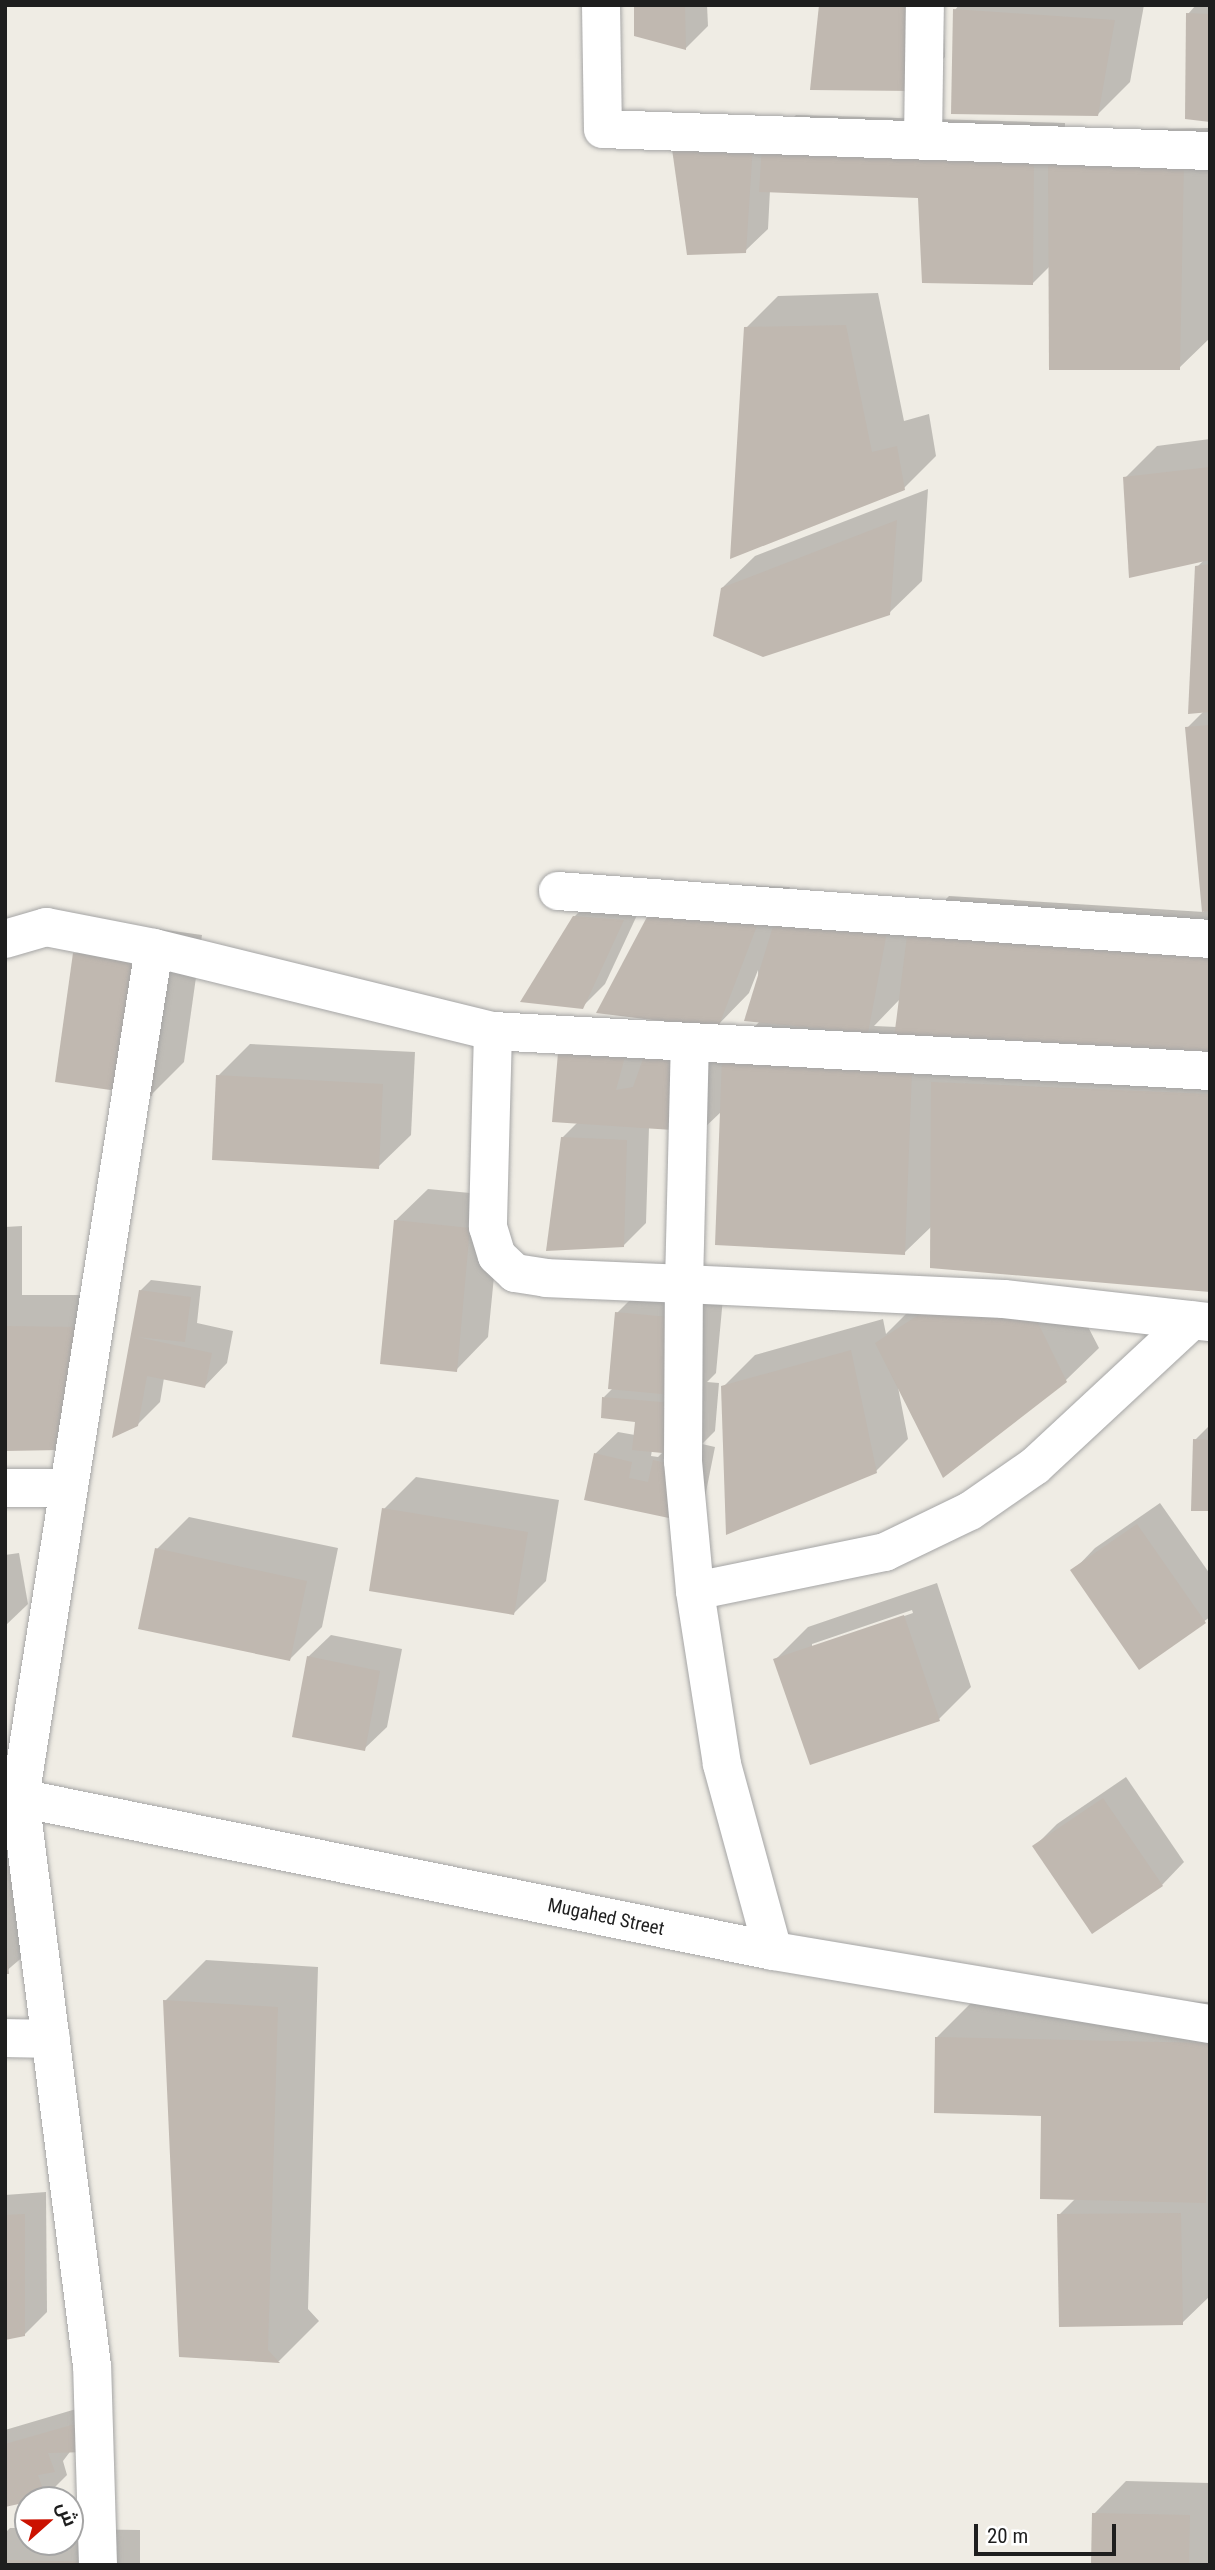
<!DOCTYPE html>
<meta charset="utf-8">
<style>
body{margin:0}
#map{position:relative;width:1215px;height:2570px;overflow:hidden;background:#efece4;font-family:"Roboto Condensed",Cairo,sans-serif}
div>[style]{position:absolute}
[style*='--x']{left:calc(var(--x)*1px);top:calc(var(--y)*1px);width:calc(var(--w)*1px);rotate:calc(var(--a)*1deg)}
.shadow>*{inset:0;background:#0003}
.building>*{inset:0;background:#c0b8b0}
.roads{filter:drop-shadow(0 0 2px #a5a5a5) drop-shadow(0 0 2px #a5a5a5)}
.minor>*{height:38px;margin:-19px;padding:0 19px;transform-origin:19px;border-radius:19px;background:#fff}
span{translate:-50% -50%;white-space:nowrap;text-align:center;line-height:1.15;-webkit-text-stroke:5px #fff;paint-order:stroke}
.street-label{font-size:19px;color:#1e1e1e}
.frame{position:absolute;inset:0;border:7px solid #1e1e1e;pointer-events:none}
.north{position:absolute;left:14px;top:2486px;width:70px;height:70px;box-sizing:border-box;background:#fff;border:2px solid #a5a5a5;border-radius:50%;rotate:69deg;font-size:19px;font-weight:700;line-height:28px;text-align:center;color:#1e1e1e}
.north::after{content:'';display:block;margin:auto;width:24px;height:32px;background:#cb1201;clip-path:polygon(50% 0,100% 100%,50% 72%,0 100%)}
.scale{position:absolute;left:974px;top:2524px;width:142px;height:32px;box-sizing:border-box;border:4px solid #1e1e1e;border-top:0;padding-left:9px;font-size:21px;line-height:24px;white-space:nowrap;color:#1e1e1e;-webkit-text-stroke:5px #fff;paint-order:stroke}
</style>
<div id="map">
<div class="shadow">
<div style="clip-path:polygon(636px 5px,707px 5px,708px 26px,686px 48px)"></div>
<div style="clip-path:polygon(943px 5px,945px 57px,913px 89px)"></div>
<div style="clip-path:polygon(959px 5px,1144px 5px,1130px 82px,1097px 115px,955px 10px)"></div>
<div style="clip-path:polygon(1196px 5px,1210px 5px,1210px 120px,1188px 14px)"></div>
<div style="clip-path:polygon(796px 115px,1065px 123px,1065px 146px,1082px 130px,1210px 128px,1210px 338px,1179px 368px,1050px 266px,1032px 284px,920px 197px,770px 190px,768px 229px,745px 251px,673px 142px,774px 137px)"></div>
<div style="clip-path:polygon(878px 293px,904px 421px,929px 414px,936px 456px,904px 488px,746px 328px,778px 296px)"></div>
<div style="clip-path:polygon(evenodd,1210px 439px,1210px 1290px,932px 1226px,904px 1253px,722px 1111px,702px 1130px,649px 1127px,646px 1223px,623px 1246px,562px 1138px,578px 1122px,560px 1053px,681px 1022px,682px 883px,790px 887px,776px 924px,912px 933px,949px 896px,1204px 912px,1187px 728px,1204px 711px,1197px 567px,1204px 560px,1125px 478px,1157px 446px,1210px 439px,758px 970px,760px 1021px,739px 1043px,714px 1029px,749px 993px,758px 970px,1210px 439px,900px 999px,897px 1027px,874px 1026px,900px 999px)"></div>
<div style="clip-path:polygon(928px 489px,922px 581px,889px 613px,722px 588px,755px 556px)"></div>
<div style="clip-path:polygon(597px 894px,645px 898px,605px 984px,582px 1007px,574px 917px)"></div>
<div style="clip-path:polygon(107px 922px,202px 935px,184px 1062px,152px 1094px,75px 954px)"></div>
<div style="clip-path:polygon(250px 1044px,415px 1052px,411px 1135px,378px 1167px,218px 1076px)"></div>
<div style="clip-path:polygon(428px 1189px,502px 1196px,488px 1337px,456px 1370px,395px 1221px)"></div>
<div style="clip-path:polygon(22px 1226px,22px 1295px,111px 1295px,5px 1449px,5px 1227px)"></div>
<div style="clip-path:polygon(151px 1280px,201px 1286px,197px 1323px,233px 1331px,227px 1363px,205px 1386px,164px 1378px,160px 1402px,137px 1425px,114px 1435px,140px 1291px)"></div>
<div style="clip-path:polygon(1069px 1290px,1099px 1348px,1066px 1380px,943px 1476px,898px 1387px,908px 1439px,876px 1471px,723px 1387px,755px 1355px,883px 1319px,886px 1334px,909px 1311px)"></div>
<div style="clip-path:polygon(evenodd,639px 1291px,723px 1298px,716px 1373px,707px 1382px,719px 1383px,715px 1431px,702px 1444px,715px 1447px,705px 1497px,682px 1519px,595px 1454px,618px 1432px,635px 1435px,637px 1420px,604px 1397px,613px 1388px,617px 1313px,639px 1291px,652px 1450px,664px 1451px,658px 1457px,651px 1456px,652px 1450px)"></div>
<div style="clip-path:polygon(1210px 1425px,1210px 1509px,1195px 1440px)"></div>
<div style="clip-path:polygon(416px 1477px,559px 1500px,546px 1581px,514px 1613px,384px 1509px)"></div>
<div style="clip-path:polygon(1160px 1503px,1210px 1574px,1210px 1617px,1139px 1668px,1073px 1571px,1095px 1548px)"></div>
<div style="clip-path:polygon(189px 1517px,338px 1548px,322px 1627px,290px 1659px,157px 1549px)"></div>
<div style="clip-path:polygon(19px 1553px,28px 1604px,5px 1626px,5px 1555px)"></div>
<div style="clip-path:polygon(evenodd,937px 1583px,971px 1687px,939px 1719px,776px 1659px,808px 1627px,937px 1583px,912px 1610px,913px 1613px,812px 1648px,812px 1644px,912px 1610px)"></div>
<div style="clip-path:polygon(331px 1635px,402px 1649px,387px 1727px,364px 1749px,308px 1657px)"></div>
<div style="clip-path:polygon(1126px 1777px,1184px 1862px,1162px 1885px,1035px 1846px,1057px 1824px)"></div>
<div style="clip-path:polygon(24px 1840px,31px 1950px,5px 1972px,5px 1841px)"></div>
<div style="clip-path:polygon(206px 1960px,318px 1967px,308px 2309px,319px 2321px,279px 2361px,181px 2356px,165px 2001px)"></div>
<div style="clip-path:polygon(977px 1997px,1210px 2002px,1210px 2296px,1182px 2323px,1059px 2215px,1076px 2198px,1043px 2114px,936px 2038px)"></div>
<div style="clip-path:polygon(46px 2192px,47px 2312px,25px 2334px,5px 2338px,5px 2195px)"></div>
<div style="clip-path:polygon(110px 2399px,63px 2461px,67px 2475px,45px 2497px,5px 2504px,5px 2430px)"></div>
<div style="clip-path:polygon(1126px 2481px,1210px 2483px,1210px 2565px,1093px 2565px,1094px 2514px)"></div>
<div style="clip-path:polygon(10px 2528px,28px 2528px,28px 2542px,70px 2542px,70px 2529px,140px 2530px,140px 2565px,5px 2565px,5px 2533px)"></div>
</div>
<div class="building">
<div style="clip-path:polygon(634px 5px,685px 5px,686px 50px,634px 36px)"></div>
<div style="clip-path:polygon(819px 5px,910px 5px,914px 91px,810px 90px)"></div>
<div style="clip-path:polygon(953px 9px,1115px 20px,1098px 116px,951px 114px)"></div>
<div style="clip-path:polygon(1186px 13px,1210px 14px,1210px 122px,1185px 119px)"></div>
<div style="clip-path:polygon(671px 142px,753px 145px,746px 253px,687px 255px)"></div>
<div style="clip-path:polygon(762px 146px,1034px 155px,1033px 285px,922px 283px,918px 198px,759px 192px)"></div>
<div style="clip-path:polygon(1184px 160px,1180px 370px,1049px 370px,1048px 161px)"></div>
<div style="clip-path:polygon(846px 325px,872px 452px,897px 446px,905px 490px,730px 559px,744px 327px)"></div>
<div style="clip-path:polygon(1210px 467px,1210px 560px,1129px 578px,1123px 477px)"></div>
<div style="clip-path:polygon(897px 520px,890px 615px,763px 657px,713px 636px,721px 588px)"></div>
<div style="clip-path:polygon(1210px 564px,1210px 712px,1188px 714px,1195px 566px)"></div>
<div style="clip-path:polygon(1210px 725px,1210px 911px,1202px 912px,1185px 727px)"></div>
<div style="clip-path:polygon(648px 915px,760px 918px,718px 1028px,596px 1013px)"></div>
<div style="clip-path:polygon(573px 916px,624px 920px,583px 1009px,520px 1002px)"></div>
<div style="clip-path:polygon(774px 923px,887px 932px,868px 1033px,744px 1021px)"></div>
<div style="clip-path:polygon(907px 936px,1210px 955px,1210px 1052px,894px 1038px)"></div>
<div style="clip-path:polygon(73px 953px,170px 967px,152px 1096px,55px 1082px)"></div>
<div style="clip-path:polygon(558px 1053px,625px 1057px,616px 1090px,633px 1087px,644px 1056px,708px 1064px,703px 1132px,552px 1122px)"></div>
<div style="clip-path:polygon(722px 1058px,912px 1071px,905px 1255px,715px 1245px)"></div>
<div style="clip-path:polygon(216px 1075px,383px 1084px,379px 1169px,212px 1160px)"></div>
<div style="clip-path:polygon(931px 1082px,1210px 1094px,1210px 1292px,930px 1268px)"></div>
<div style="clip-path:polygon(561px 1137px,627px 1140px,624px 1247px,546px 1251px)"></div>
<div style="clip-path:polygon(394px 1220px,470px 1228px,457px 1372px,380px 1364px)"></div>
<div style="clip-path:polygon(139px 1290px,191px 1297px,185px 1342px,137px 1337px,212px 1353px,205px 1388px,147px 1376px,138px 1426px,112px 1438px)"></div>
<div style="clip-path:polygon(615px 1312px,701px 1320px,694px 1397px,608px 1389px)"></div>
<div style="clip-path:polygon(923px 1312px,1037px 1321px,1067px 1382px,943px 1478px,875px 1343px)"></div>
<div style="clip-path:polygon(5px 1326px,79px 1327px,60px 1450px,5px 1451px)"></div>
<div style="clip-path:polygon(851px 1350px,877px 1473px,726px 1535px,721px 1386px)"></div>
<div style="clip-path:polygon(602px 1397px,697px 1405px,693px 1456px,632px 1450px,635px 1422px,601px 1418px)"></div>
<div style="clip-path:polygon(1193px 1439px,1210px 1440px,1210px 1511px,1191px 1511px)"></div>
<div style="clip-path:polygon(594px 1453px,632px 1462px,629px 1478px,648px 1482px,653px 1460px,694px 1469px,683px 1521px,584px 1500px)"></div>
<div style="clip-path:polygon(382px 1508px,528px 1532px,514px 1615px,369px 1591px)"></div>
<div style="clip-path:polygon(1137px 1524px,1206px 1623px,1139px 1670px,1070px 1570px)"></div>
<div style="clip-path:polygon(155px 1548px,307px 1581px,290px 1661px,138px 1629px)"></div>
<div style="clip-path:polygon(904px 1615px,940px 1721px,810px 1765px,773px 1659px)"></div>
<div style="clip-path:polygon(307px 1656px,380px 1671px,365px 1751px,292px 1737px)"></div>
<div style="clip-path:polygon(1103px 1798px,1163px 1886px,1092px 1934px,1032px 1846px)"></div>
<div style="clip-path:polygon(5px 1947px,7px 1947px,9px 1974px,5px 1974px)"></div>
<div style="clip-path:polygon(163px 2000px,278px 2007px,268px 2350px,280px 2363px,179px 2357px)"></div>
<div style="clip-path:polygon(935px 2037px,1208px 2043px,1206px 2203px,1040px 2199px,1041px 2116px,934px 2113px)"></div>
<div style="clip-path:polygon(1181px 2213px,1183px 2325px,1059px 2327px,1057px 2214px)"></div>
<div style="clip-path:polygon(25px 2214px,25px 2336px,5px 2340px,5px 2215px)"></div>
<div style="clip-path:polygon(89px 2420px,89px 2452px,48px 2453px,55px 2472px,38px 2475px,46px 2498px,5px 2507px,5px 2444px)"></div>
<div style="clip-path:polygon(1092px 2513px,1190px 2515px,1189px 2565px,1091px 2565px)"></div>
<div style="clip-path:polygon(5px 2560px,109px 2562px,109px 2565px,5px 2565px)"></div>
</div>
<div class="roads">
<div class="minor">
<div style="--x:601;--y:5;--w:124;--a:89.1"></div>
<div style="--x:603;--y:129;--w:607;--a:2.08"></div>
<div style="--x:923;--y:140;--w:135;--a:-89.2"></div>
<div style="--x:558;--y:891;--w:654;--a:4.21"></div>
<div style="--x:5;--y:939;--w:43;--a:-16.3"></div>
<div style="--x:46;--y:927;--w:110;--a:11"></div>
<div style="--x:493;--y:1031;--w:196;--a:91.5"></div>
<div style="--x:488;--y:1227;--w:30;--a:73"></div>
<div style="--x:497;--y:1256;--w:25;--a:43"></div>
<div style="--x:515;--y:1273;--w:31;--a:9"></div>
<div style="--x:546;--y:1278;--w:138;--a:2.5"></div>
<div style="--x:684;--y:1284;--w:242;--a:-88.6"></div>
<div style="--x:5;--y:1488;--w:62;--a:0"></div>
<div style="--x:695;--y:1591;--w:194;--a:-11.6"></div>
<div style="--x:885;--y:1552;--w:94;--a:-25.8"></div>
<div style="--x:970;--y:1511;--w:79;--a:-34.7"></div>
<div style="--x:1035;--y:1466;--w:214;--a:-42.9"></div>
<div style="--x:5;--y:1795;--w:784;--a:11.48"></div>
<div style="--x:773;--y:1951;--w:443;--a:9.5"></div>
<div style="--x:773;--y:1951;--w:194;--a:-105.3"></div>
<div style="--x:722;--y:1764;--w:175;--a:-98.9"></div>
<div style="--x:695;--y:1591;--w:131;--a:-95.3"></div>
<div style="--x:683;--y:1461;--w:177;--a:-89.7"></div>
<div style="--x:684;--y:1284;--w:320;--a:2.7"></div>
<div style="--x:1004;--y:1299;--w:207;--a:6.4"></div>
<div style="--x:5;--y:2038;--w:46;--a:1.2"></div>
<div style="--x:98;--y:2565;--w:199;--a:-91.7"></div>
<div style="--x:92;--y:2366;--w:573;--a:-97.22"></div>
<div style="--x:20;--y:1798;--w:860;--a:-81.04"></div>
<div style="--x:154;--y:948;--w:349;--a:13.8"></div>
<div style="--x:493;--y:1031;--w:718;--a:3.19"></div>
</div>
</div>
<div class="street-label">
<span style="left:606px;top:1917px;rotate:12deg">Mugahed Street</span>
</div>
<div class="frame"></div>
<div class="north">ش</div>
<div class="scale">20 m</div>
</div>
